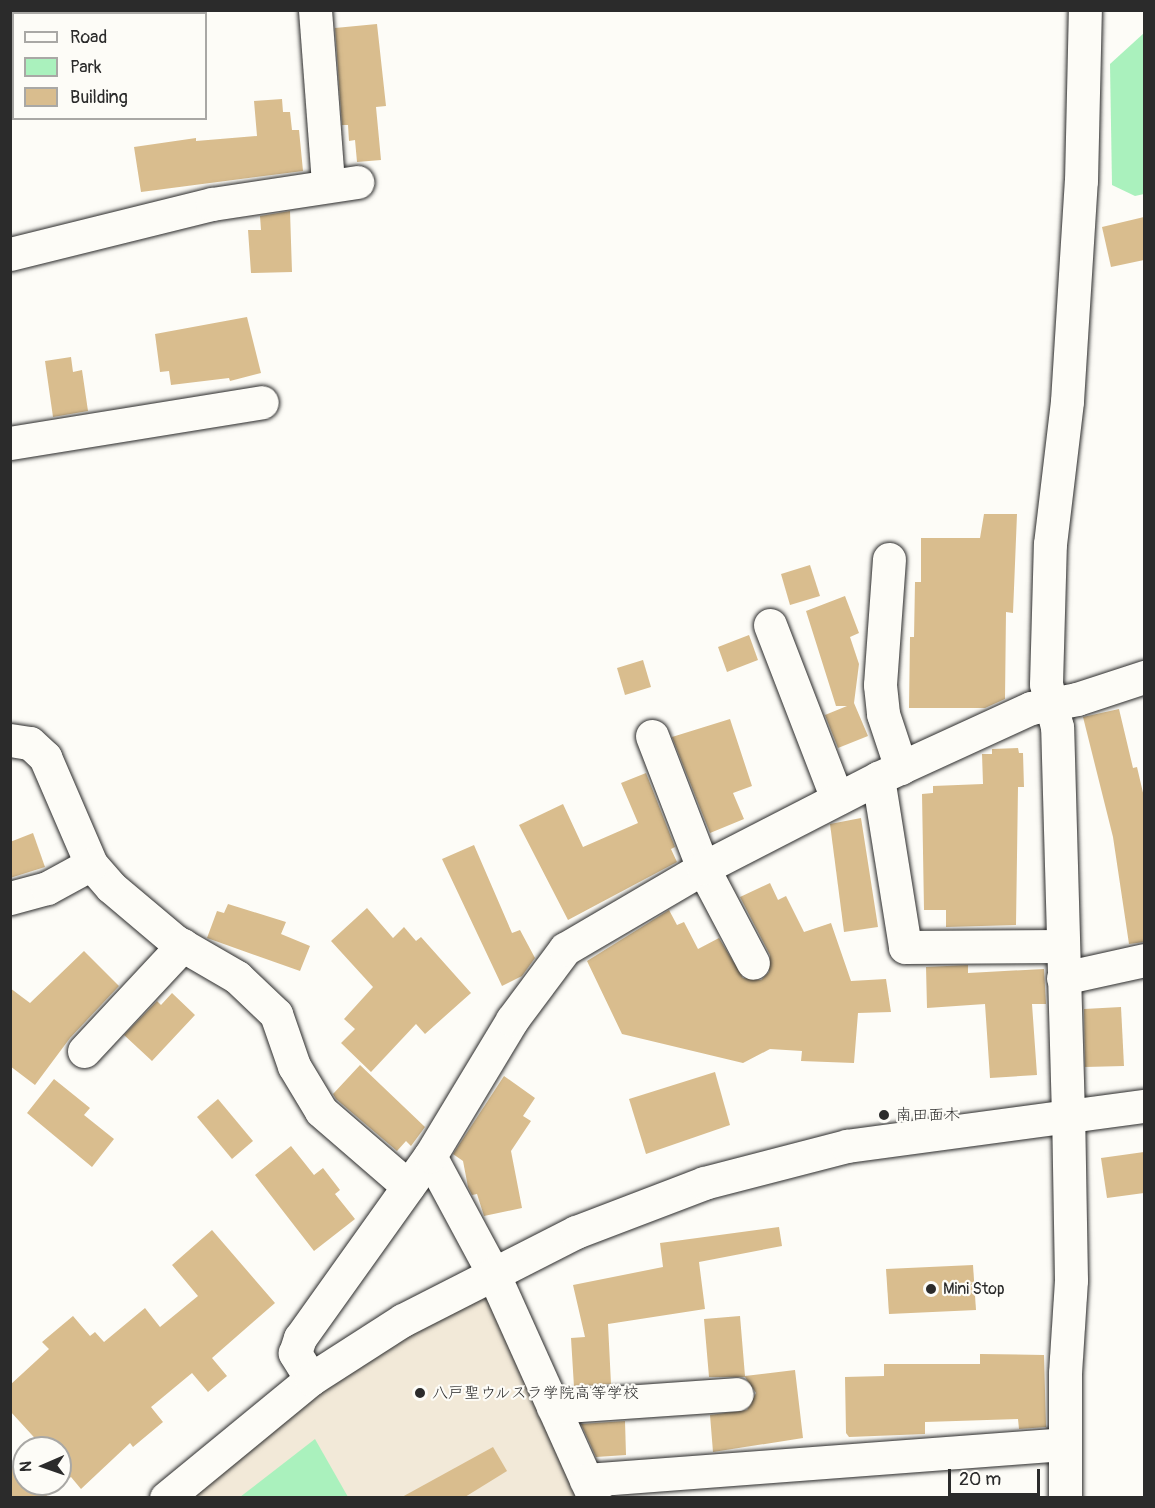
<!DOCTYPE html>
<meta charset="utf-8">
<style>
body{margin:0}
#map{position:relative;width:1155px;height:1508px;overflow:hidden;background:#fdfcf7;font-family:Pangolin,"Klee One",sans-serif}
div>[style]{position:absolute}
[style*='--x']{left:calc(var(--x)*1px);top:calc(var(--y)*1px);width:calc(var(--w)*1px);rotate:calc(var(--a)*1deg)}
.built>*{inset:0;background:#f2e9d8}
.green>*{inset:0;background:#aaf1bd}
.building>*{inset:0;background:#d9bd8e}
.roads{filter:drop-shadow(0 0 2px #2b2b2b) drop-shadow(0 0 2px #2b2b2b)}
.minor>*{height:33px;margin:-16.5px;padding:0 16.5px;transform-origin:16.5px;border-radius:16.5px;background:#fdfcf7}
.dots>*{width:16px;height:16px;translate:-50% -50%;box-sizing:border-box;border:3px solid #fdfcf7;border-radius:50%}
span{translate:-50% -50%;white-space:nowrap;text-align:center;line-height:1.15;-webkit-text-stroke:4.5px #fdfcf7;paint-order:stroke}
.poi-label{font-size:16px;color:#2b2b2b}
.left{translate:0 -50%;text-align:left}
.frame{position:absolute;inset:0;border:12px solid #2b2b2b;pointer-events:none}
.legend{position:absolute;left:12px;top:12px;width:195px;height:108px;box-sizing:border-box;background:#fdfcf7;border:2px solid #a9a8a5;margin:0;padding:8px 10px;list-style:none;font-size:18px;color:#2b2b2b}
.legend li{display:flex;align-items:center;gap:12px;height:30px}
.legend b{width:30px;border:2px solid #a9a8a5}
.north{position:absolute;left:12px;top:1436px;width:60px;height:60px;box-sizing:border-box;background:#fdfcf7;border:2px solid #a9a8a5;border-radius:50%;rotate:268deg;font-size:16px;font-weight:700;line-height:24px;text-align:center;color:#2b2b2b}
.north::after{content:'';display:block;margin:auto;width:21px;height:27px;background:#2b2b2b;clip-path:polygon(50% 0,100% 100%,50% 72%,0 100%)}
.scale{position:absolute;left:948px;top:1469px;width:92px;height:27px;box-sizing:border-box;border:3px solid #2b2b2b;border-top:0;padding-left:8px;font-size:18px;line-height:21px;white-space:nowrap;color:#2b2b2b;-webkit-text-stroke:4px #fdfcf7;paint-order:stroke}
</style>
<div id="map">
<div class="built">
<div style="clip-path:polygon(493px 1273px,594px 1498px,166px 1498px)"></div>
</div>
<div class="green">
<div style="clip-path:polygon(1144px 33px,1144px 194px,1135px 196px,1112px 185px,1110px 64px)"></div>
<div style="clip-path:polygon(315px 1439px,348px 1497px,240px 1497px)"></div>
</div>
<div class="building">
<div style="clip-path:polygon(377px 24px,386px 106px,376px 107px,381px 160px,357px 162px,355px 140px,349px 141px,348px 125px,342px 125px,335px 28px)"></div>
<div style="clip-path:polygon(282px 99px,283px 112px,290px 112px,292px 130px,299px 130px,303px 171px,141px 192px,134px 147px,196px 138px,196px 141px,257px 136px,254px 101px)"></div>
<div style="clip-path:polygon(290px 211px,292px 272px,251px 273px,248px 230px,261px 230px,260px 216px)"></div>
<div style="clip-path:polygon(1144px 217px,1144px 260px,1111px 267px,1102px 227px)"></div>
<div style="clip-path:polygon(247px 317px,261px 373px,230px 381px,229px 378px,171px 385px,169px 371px,160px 372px,155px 334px)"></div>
<div style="clip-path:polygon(71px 357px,73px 372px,82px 370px,88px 411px,53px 417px,45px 361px)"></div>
<div style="clip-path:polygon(984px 514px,1017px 514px,1013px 613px,1006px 612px,1005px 699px,985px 708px,909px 708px,910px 637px,914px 637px,915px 582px,921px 582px,921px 538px,980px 538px)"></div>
<div style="clip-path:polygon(810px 565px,820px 596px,790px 605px,781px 574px)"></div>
<div style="clip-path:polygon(845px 596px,859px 633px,850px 637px,859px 664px,854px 703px,868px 736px,838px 748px,825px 715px,847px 706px,836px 706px,806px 611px)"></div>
<div style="clip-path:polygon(749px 635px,758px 660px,727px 672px,718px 647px)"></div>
<div style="clip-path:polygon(643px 660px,651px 687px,625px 695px,617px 668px)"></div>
<div style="clip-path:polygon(1119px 709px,1133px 768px,1137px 767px,1144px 797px,1144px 942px,1129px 944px,1113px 837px,1083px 717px)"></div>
<div style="clip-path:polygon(730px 719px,752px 786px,733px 793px,744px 819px,710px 833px,672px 737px)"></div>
<div style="clip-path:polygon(1018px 748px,1019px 753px,1023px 753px,1024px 787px,1018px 787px,1016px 925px,946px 927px,946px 910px,924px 910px,922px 794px,933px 793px,933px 786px,983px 784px,982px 754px,992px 754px,992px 749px)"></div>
<div style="clip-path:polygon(646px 773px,675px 847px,671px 849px,677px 862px,568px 920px,519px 825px,563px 804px,583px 847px,638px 823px,621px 783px)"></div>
<div style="clip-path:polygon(861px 818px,878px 927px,844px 932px,830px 824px)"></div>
<div style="clip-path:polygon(33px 833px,45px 867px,10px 878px,10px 842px)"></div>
<div style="clip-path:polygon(474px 845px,512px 933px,520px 930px,535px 958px,522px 976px,502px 986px,442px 859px)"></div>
<div style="clip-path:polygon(770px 883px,778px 900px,786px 896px,804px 932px,831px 923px,851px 981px,886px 979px,891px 1012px,858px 1013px,854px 1063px,801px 1061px,802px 1051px,770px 1049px,743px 1063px,622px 1034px,587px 961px,669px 910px,677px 925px,684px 922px,698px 949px,719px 938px,743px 978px,761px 980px,769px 972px,770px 955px,740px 897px)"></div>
<div style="clip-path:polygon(228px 904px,286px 922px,281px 934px,310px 946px,300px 971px,207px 938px,217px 911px,224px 913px)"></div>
<div style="clip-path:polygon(367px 908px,393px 938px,404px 927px,416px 941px,421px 937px,471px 993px,425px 1034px,416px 1024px,371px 1072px,341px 1043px,355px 1029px,344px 1019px,373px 987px,331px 941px)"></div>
<div style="clip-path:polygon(84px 951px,119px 986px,70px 1038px,35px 1085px,10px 1066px,10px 988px,30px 1003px)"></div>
<div style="clip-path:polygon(968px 965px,968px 973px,1044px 969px,1046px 1004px,1032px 1004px,1037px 1075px,990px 1078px,985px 1004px,927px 1008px,926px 967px)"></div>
<div style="clip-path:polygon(172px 993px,195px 1015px,152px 1061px,124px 1035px,157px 1001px,161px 1005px)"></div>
<div style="clip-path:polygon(1121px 1007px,1124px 1066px,1085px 1067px,1084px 1009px)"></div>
<div style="clip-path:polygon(360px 1065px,425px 1127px,411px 1146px,406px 1141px,397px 1151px,336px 1099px,333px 1094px)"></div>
<div style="clip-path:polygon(715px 1072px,730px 1125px,646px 1154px,629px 1099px)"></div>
<div style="clip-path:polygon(504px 1076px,535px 1098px,523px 1116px,531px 1121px,511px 1151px,522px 1208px,484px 1216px,477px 1194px,472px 1195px,468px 1187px,463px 1161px,453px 1154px)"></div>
<div style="clip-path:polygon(54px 1079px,90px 1108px,84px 1115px,114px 1139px,92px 1167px,27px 1113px)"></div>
<div style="clip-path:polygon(218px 1099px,253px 1141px,232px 1159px,197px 1117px)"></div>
<div style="clip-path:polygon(291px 1146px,314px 1175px,323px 1168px,340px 1190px,335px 1194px,355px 1219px,314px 1251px,255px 1175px)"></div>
<div style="clip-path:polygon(1144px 1152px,1144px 1193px,1107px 1198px,1101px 1158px)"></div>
<div style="clip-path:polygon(779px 1227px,782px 1246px,699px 1262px,705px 1309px,608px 1324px,611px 1384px,574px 1387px,571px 1338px,585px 1337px,573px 1285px,663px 1267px,660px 1243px)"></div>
<div style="clip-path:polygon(212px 1230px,275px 1303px,212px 1358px,227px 1376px,208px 1392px,192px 1373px,151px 1407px,163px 1422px,133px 1447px,130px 1443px,81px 1489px,71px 1477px,45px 1497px,10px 1497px,10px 1469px,24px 1459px,24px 1484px,60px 1484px,60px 1448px,39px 1448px,42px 1446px,10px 1411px,10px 1385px,49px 1349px,42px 1342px,73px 1316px,90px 1336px,95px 1332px,104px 1342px,145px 1308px,160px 1327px,198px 1296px,172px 1265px)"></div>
<div style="clip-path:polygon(973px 1265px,976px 1310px,889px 1314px,886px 1269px)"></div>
<div style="clip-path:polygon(740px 1316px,745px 1376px,795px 1370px,803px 1438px,713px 1452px,710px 1415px,747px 1410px,756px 1393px,745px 1377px,709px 1377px,704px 1319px)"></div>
<div style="clip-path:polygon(980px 1354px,1044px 1355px,1046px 1427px,1019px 1429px,1018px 1419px,925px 1422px,925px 1434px,849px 1437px,846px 1433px,845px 1377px,884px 1376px,884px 1364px,980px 1364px)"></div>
<div style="clip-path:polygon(625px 1421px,626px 1455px,596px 1457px,581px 1424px)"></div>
<div style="clip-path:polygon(493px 1447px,507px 1471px,465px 1497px,402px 1497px)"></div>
</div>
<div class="roads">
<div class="minor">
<div style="--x:158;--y:10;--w:4;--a:90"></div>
<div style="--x:315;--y:10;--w:174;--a:85.7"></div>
<div style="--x:10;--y:88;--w:4;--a:-27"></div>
<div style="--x:10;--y:254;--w:208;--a:-13.9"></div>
<div style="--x:212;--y:204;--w:147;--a:-8.6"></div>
<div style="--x:10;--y:443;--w:255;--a:-9.2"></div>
<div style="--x:889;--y:559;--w:126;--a:94.1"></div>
<div style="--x:880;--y:685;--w:29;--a:84"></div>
<div style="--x:883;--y:714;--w:57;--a:71.6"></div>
<div style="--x:770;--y:625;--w:186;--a:68.9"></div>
<div style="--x:652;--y:736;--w:142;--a:68.9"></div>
<div style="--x:703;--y:868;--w:107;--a:62.2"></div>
<div style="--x:10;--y:740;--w:20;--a:9"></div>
<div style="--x:30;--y:743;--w:21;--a:43"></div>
<div style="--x:45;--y:757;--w:116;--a:66.7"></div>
<div style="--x:91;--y:864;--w:30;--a:49"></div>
<div style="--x:111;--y:887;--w:84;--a:40.2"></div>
<div style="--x:175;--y:941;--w:72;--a:30.1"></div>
<div style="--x:237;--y:977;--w:54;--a:43.5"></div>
<div style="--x:276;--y:1014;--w:55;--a:70.9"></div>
<div style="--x:294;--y:1066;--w:52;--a:59"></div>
<div style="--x:321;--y:1111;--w:115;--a:40.8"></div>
<div style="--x:878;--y:778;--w:171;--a:80.9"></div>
<div style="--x:905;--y:947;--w:157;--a:-0.4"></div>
<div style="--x:10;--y:898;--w:38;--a:-15"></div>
<div style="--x:47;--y:888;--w:50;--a:-28.6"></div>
<div style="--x:1063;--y:978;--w:83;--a:-12.5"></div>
<div style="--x:84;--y:1051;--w:145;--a:-47"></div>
<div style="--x:430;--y:1156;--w:133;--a:61.7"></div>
<div style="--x:493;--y:1273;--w:247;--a:65.8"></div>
<div style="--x:311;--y:1379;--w:31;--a:-122"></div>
<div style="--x:295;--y:1353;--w:16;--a:-72"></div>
<div style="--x:300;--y:1338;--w:224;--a:-54.5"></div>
<div style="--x:430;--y:1156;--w:159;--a:-58.9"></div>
<div style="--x:512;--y:1020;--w:89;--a:-53.3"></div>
<div style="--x:565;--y:949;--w:160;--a:-30.4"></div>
<div style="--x:703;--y:868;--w:197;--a:-27.2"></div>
<div style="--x:878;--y:778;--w:168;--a:-24.6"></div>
<div style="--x:1031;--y:708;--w:47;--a:-11.1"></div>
<div style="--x:1077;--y:699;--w:71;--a:-18.2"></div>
<div style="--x:553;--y:1407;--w:184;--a:-4"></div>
<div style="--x:586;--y:1480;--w:479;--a:-4.3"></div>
<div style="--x:166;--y:1498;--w:188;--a:-39.4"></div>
<div style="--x:311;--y:1379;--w:109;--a:-32.7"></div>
<div style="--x:403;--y:1320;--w:194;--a:-27"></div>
<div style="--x:576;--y:1232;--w:137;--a:-20.9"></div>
<div style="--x:704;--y:1183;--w:148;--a:-14.5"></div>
<div style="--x:847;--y:1146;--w:300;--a:-7.7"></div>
<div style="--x:1065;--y:1498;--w:125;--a:-90"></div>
<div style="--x:1065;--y:1373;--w:93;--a:-86.3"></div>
<div style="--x:1071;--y:1280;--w:164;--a:-91"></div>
<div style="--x:1068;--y:1116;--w:389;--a:-91.6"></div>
<div style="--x:1057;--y:727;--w:44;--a:-104.3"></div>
<div style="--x:1046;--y:684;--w:140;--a:-88.4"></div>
<div style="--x:1050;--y:544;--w:144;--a:-83.2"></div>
<div style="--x:1067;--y:401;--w:220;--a:-86.4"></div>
<div style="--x:1081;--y:181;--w:171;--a:-88.7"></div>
</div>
</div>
<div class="dots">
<div style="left:884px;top:1115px;background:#2b2b2b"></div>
<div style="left:931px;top:1289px;background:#2b2b2b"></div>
<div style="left:420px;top:1393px;background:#2b2b2b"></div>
</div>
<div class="poi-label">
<span class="left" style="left:896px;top:1115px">南田面木</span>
<span class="left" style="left:943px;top:1289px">Mini Stop</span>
<span class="left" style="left:432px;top:1393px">八戸聖ウルスラ学院高等学校</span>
</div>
<div class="frame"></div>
<ul class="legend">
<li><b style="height:8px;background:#fdfcf7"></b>Road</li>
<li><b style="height:16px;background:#aaf1bd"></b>Park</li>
<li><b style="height:16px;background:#d9bd8e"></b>Building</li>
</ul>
<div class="north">N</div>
<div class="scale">20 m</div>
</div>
